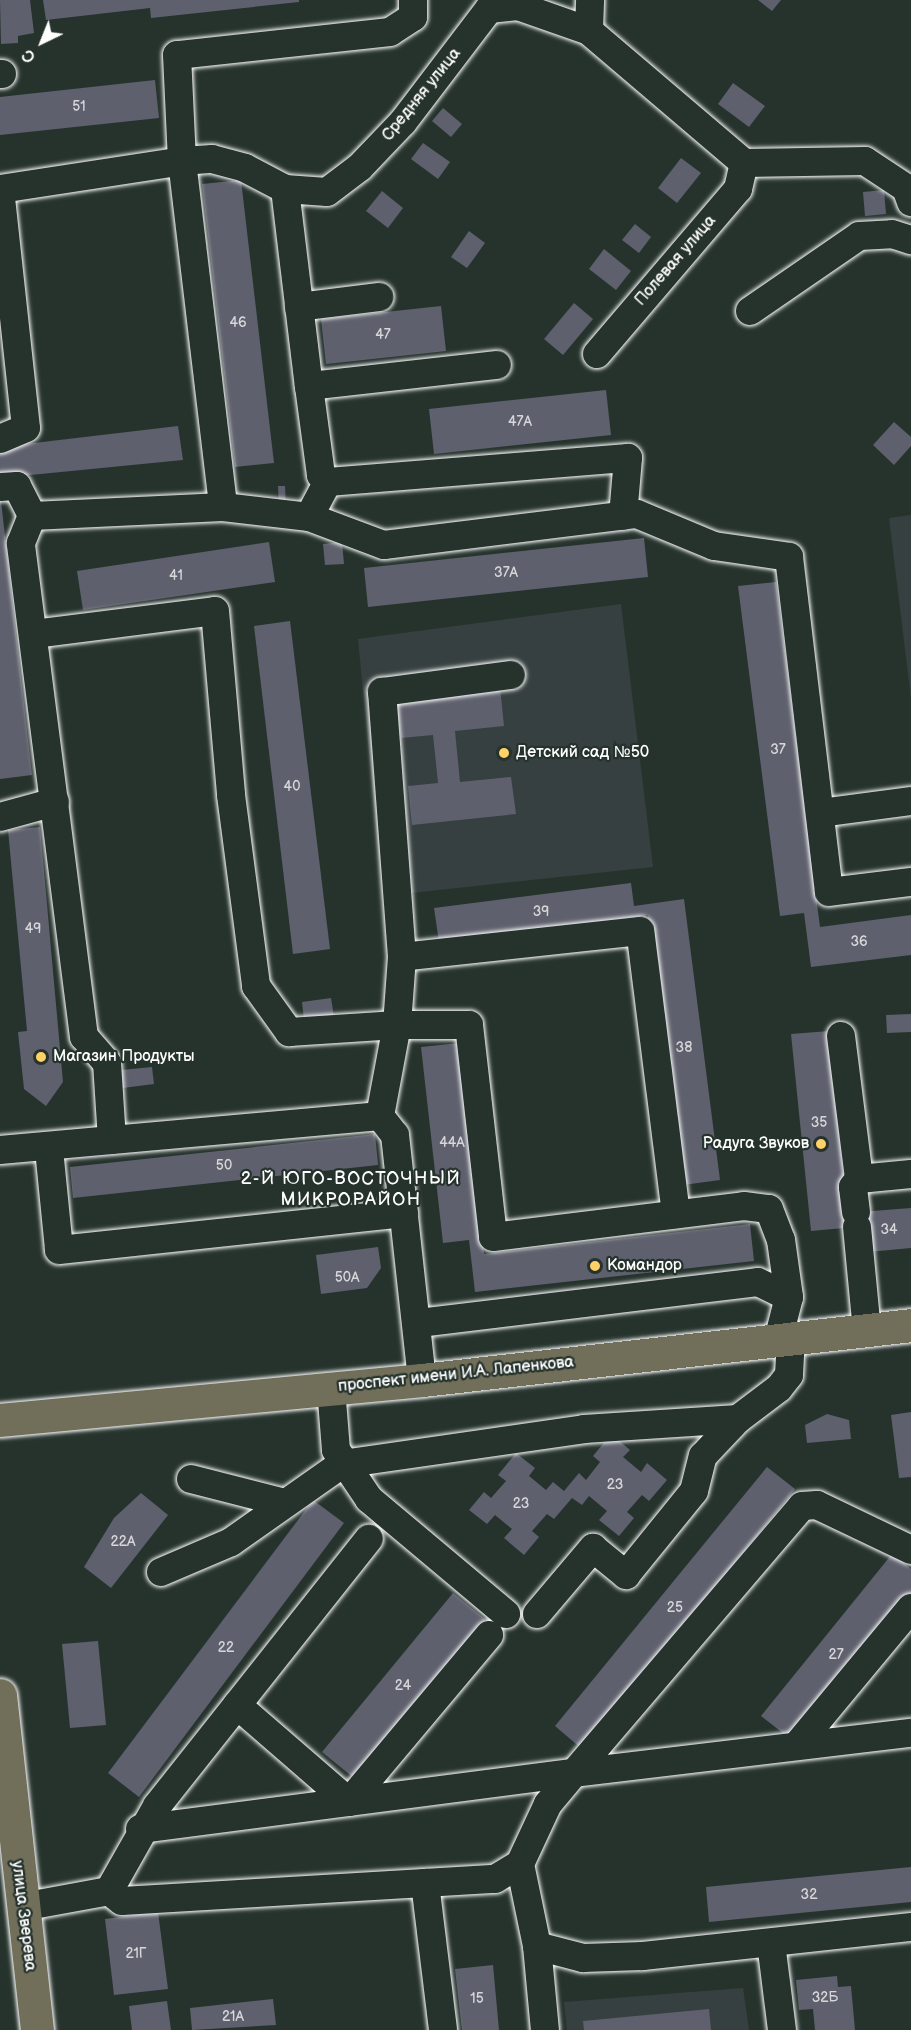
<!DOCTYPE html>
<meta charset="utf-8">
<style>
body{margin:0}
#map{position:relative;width:911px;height:2030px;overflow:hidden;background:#26332d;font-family:"Balsamiq Sans",sans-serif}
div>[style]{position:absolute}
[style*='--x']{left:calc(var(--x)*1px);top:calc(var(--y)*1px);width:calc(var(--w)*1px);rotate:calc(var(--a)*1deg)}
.built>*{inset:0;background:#374040}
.building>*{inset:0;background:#5e606d}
.roads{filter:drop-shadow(0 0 2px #fff) drop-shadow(0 0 2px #fff)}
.minor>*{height:28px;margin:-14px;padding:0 14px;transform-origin:14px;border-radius:14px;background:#26332d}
.major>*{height:33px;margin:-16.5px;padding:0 16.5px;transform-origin:16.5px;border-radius:16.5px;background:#716e59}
.dots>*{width:16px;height:16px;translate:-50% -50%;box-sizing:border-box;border:3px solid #26332d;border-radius:50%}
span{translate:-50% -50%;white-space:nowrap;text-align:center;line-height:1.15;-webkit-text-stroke:4.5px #26332d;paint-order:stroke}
.number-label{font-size:14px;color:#d7d7da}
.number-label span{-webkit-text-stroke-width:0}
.street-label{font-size:16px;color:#fff}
.poi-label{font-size:16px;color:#fff}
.left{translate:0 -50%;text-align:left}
.right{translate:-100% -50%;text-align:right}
.neighbourhood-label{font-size:18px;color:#fff;letter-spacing:1.5px}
.north{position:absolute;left:12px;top:12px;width:60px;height:60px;-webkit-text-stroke:4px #26332d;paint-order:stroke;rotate:223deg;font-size:16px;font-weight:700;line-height:24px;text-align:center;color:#fff}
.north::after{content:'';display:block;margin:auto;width:21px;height:27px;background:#fff;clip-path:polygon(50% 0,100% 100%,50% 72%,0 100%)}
</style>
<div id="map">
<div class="built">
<div style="clip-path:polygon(911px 515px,911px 698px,889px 518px)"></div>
<div style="clip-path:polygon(621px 604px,653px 867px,383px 896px,358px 639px)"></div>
<div style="clip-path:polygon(743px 1988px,749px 2030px,567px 2030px,564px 2002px)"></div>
</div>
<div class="building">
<div style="clip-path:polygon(0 0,30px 0,34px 33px,18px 36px,18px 43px,1px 44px)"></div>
<div style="clip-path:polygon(43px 0,299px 0,299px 2px,151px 18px,150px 8px,46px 20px)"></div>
<div style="clip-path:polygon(758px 0,781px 0,772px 11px)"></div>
<div style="clip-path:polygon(155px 80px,159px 118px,0 135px,0 97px)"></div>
<div style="clip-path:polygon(733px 83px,765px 106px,749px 127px,718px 104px)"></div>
<div style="clip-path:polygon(443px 108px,462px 124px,451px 137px,432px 121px)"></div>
<div style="clip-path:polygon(423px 143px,450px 162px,438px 179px,411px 159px)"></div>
<div style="clip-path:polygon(681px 158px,701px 173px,677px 203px,658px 188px)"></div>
<div style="clip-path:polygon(241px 180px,274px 463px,235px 467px,202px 184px)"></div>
<div style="clip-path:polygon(884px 190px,886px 214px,865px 216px,863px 192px)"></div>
<div style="clip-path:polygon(382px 191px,403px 208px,388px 228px,366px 211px)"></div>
<div style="clip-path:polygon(635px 224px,651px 237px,639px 253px,622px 240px)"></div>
<div style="clip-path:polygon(469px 231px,485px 243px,467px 268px,451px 257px)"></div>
<div style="clip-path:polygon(604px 249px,631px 271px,616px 290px,589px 269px)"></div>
<div style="clip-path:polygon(574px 303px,593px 319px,563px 355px,544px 339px)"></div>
<div style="clip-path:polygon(441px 306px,446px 351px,326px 364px,321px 319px)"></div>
<div style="clip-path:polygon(606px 390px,611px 435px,434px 454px,429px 409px)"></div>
<div style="clip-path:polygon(894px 422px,911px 437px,911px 446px,894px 465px,873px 445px)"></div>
<div style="clip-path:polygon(178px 426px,183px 460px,0 478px,0 447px)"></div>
<div style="clip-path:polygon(278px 486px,285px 486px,286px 506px,279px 506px)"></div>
<div style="clip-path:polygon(0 492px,32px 775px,0 779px)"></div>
<div style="clip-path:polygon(644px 538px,648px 577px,368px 607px,364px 568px)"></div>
<div style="clip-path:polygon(269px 542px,275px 582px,83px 610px,77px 571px)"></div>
<div style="clip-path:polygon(342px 542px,344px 564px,325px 565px,323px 544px)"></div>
<div style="clip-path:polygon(776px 582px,820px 927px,911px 915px,911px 955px,811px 967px,804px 913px,780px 916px,738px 586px)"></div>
<div style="clip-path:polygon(290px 621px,330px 949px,293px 954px,254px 626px)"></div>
<div style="clip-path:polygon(500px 687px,504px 726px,455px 731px,460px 782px,511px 777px,516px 814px,412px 825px,408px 786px,438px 783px,433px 735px,401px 738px,396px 698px)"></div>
<div style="clip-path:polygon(40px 827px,63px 1082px,46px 1106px,24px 1089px,18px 1032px,27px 1031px,8px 830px)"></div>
<div style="clip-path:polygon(631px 883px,634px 906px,684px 899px,720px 1180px,683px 1185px,648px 915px,439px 942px,434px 908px)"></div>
<div style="clip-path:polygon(331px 998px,334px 1017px,304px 1020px,302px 1002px)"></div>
<div style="clip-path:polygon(911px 1014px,911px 1032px,887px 1033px,886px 1015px)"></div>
<div style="clip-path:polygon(829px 1031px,847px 1213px,911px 1208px,911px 1248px,868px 1252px,866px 1226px,811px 1231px,791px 1034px)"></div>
<div style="clip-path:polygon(460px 1043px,484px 1254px,750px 1224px,754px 1261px,475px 1292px,469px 1240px,443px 1243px,421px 1047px)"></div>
<div style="clip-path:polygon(152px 1067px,154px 1084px,123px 1088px,121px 1070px)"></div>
<div style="clip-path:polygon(375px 1134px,378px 1165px,73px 1198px,70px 1167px)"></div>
<div style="clip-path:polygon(378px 1247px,381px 1268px,367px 1288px,321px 1294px,316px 1255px)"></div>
<div style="clip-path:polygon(911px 1412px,911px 1477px,899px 1478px,891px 1415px)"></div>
<div style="clip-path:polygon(827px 1414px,849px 1420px,851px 1439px,807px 1443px,805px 1425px)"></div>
<div style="clip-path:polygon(611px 1434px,630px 1450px,623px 1457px,641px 1472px,647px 1463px,667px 1480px,649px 1501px,642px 1495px,627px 1512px,634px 1518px,619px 1536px,599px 1520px,607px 1511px,589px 1496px,582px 1505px,572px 1498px,554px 1519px,547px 1514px,532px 1531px,539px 1537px,524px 1555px,504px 1538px,512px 1529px,495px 1515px,487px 1524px,469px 1510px,484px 1492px,491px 1498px,506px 1481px,498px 1475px,516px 1453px,535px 1468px,529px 1476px,546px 1490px,553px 1482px,564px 1491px,579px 1473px,586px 1480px,600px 1462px,593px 1456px)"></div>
<div style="clip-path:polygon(767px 1467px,795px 1489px,582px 1749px,555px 1726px)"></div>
<div style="clip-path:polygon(141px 1493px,168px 1515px,111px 1588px,84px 1567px,114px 1518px)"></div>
<div style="clip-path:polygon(313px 1500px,344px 1523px,139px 1797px,108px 1773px)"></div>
<div style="clip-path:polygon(892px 1554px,911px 1569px,911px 1594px,793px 1741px,761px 1716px)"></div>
<div style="clip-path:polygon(453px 1593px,485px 1619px,354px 1778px,322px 1752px)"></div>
<div style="clip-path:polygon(98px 1641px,106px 1725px,70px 1728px,62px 1644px)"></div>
<div style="clip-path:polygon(911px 1867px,911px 1902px,709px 1922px,706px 1887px)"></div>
<div style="clip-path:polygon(158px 1912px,168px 1989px,114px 1995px,105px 1919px)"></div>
<div style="clip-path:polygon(493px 1965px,499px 2030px,462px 2030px,455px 1969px)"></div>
<div style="clip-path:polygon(837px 1976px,838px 1987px,851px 1986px,855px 2030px,815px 2030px,813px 2009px,799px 2010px,796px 1980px)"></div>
<div style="clip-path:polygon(273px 1999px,276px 2025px,192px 2030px,190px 2008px)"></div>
<div style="clip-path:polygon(167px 2001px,171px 2030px,132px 2030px,129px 2006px)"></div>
<div style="clip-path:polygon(709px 2009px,711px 2030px,584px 2030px,583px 2021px)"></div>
</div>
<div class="roads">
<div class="minor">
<div style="--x:413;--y:0;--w:17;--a:90"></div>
<div style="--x:413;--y:17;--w:27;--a:147"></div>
<div style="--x:390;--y:32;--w:214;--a:173.8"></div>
<div style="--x:177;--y:55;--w:106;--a:87.3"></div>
<div style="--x:182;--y:161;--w:30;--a:-4"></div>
<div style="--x:212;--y:159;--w:34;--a:15"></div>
<div style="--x:245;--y:168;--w:45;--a:27.7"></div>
<div style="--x:285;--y:189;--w:42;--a:4.1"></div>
<div style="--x:327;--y:192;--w:41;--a:-37.1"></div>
<div style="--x:360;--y:167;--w:62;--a:-46.3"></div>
<div style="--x:403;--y:122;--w:142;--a:-52.7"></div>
<div style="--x:489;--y:9;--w:29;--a:-6"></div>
<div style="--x:518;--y:6;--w:75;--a:19.4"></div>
<div style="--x:589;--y:31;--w:204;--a:40.4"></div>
<div style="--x:744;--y:163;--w:121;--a:-0.9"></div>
<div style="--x:865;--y:161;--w:49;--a:33.4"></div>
<div style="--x:906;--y:188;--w:15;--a:70"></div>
<div style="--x:589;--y:31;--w:31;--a:-88"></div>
<div style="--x:0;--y:74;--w:2;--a:0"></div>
<div style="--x:285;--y:189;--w:198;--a:83.1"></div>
<div style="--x:299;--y:307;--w:81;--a:-7.1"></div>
<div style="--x:750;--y:311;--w:132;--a:-34.5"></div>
<div style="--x:859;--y:236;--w:33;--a:-3"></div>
<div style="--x:892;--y:234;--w:20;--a:18"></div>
<div style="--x:597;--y:354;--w:217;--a:-49.5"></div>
<div style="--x:738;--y:189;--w:27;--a:-77"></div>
<div style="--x:0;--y:439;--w:28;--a:-23"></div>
<div style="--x:26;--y:428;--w:240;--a:-96.2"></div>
<div style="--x:0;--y:189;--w:184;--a:-8.7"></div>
<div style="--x:182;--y:161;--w:348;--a:83.2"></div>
<div style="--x:328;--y:482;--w:10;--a:-135"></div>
<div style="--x:321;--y:475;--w:90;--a:-97.7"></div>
<div style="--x:309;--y:386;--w:189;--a:-6.4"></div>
<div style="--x:1;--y:487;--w:16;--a:-4"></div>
<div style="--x:17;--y:486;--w:34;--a:63"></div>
<div style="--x:309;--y:517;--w:40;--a:-62"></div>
<div style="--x:328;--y:482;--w:301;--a:-4.6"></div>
<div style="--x:628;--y:458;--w:58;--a:94.9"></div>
<div style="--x:34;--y:634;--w:182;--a:-7.2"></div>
<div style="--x:215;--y:611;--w:185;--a:85"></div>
<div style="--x:231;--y:795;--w:193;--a:82.5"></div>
<div style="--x:256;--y:986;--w:57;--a:54.3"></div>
<div style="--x:289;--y:1032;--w:108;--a:-3.7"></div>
<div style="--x:397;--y:1025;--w:93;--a:100.6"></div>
<div style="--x:820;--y:813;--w:92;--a:-7.5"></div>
<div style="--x:0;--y:817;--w:57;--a:-15.3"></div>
<div style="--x:402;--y:957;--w:266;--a:-94.3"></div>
<div style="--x:382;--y:692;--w:130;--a:-7.5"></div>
<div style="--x:841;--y:1036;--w:144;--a:82.8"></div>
<div style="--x:859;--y:1179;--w:52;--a:-5.5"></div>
<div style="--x:112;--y:1140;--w:77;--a:-93.7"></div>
<div style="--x:107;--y:1063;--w:35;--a:-131"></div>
<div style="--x:84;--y:1037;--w:498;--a:-97.3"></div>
<div style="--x:21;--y:543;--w:29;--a:-68"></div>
<div style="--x:32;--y:516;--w:191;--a:-2.7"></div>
<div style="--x:223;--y:507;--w:87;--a:6.6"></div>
<div style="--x:309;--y:517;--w:80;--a:20.5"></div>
<div style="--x:384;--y:545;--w:255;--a:-7"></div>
<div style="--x:637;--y:514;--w:83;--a:22.6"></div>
<div style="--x:714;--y:546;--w:76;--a:8.3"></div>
<div style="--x:789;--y:557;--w:337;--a:83.2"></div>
<div style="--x:829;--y:892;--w:83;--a:-7"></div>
<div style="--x:49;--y:1149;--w:101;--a:84.3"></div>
<div style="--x:59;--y:1250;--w:347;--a:-6.1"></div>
<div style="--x:0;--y:1150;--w:382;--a:-5.1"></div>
<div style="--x:380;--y:1116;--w:24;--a:52"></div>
<div style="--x:395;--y:1135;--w:246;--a:83.7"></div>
<div style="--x:856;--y:1212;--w:25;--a:-97"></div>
<div style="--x:853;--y:1187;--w:10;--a:-53"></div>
<div style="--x:676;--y:1214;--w:285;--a:-97.2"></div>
<div style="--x:640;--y:931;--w:239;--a:173.8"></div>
<div style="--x:402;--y:957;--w:68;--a:94.2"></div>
<div style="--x:397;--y:1025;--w:72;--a:0"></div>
<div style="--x:469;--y:1025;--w:213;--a:83.5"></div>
<div style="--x:493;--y:1237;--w:253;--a:-7"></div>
<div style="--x:744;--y:1206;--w:25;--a:7"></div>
<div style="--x:769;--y:1209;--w:33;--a:69"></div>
<div style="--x:781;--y:1240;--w:58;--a:82"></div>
<div style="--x:789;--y:1297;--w:44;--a:104.3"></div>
<div style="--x:857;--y:1227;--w:103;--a:84.5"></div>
<div style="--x:419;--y:1323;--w:341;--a:-6.9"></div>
<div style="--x:758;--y:1282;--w:34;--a:26"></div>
<div style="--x:331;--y:1388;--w:62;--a:85.4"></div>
<div style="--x:336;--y:1450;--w:59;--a:56"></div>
<div style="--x:369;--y:1499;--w:179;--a:40"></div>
<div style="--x:191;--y:1479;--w:97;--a:14.3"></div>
<div style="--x:161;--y:1572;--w:76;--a:-23.2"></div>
<div style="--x:231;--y:1542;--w:136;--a:-35.1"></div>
<div style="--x:342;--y:1464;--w:245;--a:-8.2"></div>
<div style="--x:584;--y:1429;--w:154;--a:-3.7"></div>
<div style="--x:738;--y:1419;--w:51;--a:-37.1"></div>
<div style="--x:779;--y:1388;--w:16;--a:-52"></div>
<div style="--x:789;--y:1375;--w:36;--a:-87"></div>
<div style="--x:537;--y:1614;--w:87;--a:-49.7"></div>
<div style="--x:593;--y:1548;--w:43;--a:39.3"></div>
<div style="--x:626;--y:1575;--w:108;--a:-51"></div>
<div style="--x:694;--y:1491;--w:36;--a:-76"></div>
<div style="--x:703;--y:1456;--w:51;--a:-46.6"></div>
<div style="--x:237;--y:1705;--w:148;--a:40.9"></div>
<div style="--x:349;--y:1802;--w:218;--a:-50"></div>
<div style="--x:798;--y:1744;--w:177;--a:-50.3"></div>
<div style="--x:140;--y:1829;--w:438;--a:-7.4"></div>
<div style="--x:574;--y:1773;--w:351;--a:-49.5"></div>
<div style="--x:802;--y:1506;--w:15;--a:-4"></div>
<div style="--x:817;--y:1505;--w:104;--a:25.6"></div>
<div style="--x:520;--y:1864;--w:84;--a:78.3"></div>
<div style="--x:537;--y:1946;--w:48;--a:14.6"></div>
<div style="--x:583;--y:1958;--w:60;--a:-1.9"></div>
<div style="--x:643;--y:1956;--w:270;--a:-6.2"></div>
<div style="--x:425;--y:1883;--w:148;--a:83"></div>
<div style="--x:109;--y:1891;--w:98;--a:-60.5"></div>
<div style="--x:157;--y:1806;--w:341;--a:-51.6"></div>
<div style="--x:22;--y:1907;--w:88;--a:-10.4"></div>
<div style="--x:109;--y:1891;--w:16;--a:38"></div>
<div style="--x:122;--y:1901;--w:374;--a:-3.4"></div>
<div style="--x:495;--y:1879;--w:29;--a:-31"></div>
<div style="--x:520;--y:1864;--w:66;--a:-65"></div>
<div style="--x:548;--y:1804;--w:40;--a:-50"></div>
<div style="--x:574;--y:1773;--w:339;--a:-6.8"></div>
<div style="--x:771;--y:1943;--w:88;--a:82.8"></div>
<div style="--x:537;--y:1946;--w:84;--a:84.6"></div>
</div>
<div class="major">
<div style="--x:0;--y:1420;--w:424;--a:-5.4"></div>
<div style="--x:422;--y:1380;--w:492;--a:-6.4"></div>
<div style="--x:0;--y:1695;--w:337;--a:83.7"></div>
</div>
</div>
<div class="dots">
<div style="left:504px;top:753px;background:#ffd166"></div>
<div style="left:41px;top:1057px;background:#ffd166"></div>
<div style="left:821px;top:1144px;background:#ffd166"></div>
<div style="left:595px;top:1266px;background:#ffd166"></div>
</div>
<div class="number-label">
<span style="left:79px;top:107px">51</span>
<span style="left:238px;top:323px">46</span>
<span style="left:383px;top:335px">47</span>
<span style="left:520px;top:422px">47А</span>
<span style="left:506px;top:573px">37А</span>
<span style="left:176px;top:576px">41</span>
<span style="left:778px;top:750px">37</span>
<span style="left:292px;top:787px">40</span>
<span style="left:541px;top:912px">39</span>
<span style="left:33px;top:929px">49</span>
<span style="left:859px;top:942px">36</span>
<span style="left:684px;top:1048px">38</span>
<span style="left:819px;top:1123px">35</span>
<span style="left:452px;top:1143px">44А</span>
<span style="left:224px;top:1166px">50</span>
<span style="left:889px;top:1230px">34</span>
<span style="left:347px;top:1278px">50А</span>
<span style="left:615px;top:1485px">23</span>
<span style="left:521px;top:1504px">23</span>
<span style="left:123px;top:1542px">22А</span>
<span style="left:675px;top:1608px">25</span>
<span style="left:226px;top:1648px">22</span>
<span style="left:836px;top:1655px">27</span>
<span style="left:403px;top:1686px">24</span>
<span style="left:809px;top:1895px">32</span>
<span style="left:136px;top:1954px">21Г</span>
<span style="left:825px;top:1998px">32Б</span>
<span style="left:477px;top:1999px">15</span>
<span style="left:233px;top:2017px">21А</span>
</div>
<div class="street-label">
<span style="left:422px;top:95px;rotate:-51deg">Средняя улица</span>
<span style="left:676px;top:261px;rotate:-49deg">Полевая улица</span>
<span style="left:456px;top:1375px;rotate:-6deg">проспект имени И.А. Лапенкова</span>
<span style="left:23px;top:1916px;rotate:83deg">улица Зверева</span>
</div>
<div class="poi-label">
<span class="left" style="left:516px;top:753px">Детский сад №50</span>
<span class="left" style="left:53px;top:1057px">Магазин Продукты</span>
<span class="right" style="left:809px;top:1144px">Радуга Звуков</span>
<span class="left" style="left:607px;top:1266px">Командор</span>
</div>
<div class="neighbourhood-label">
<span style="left:351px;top:1190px">2-Й ЮГО-ВОСТОЧНЫЙ<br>МИКРОРАЙОН</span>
</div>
<div class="north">С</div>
</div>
